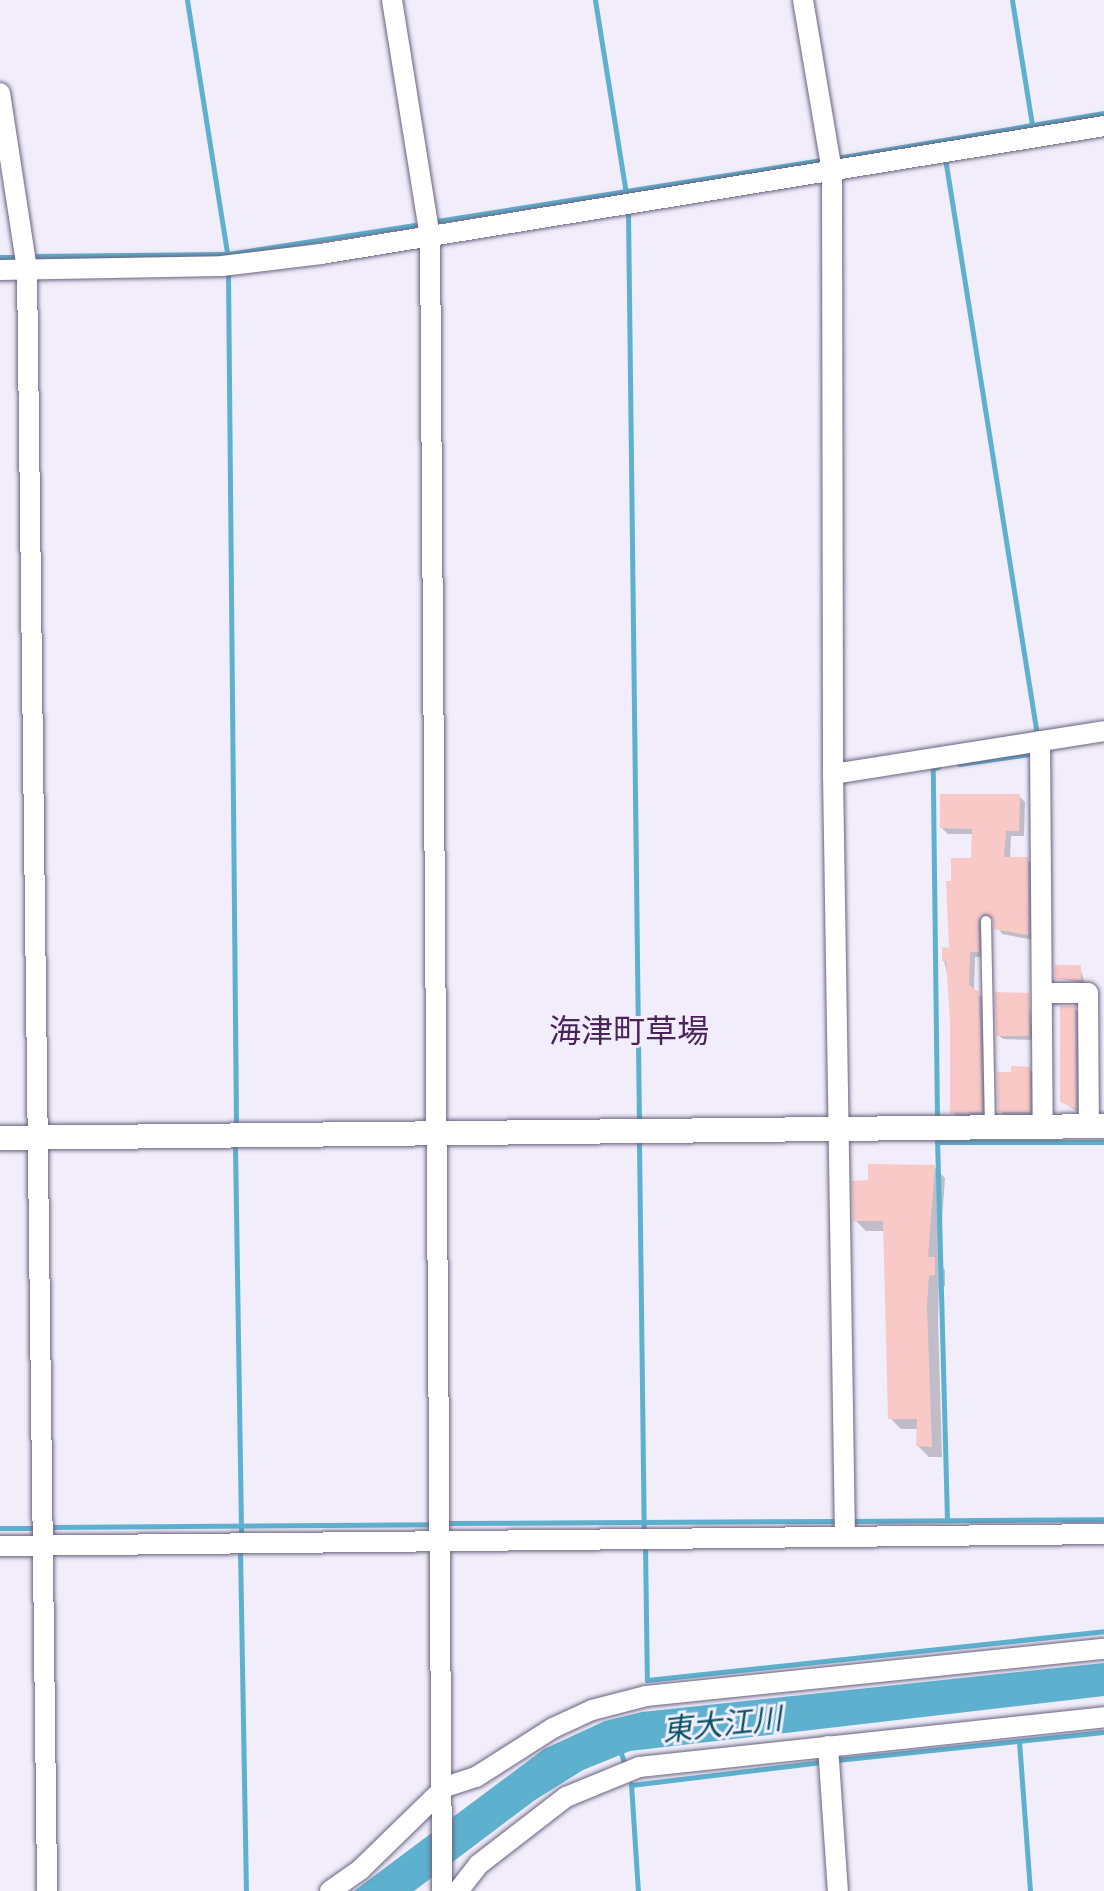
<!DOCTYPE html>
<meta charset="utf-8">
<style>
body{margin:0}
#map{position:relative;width:1104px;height:1891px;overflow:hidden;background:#f1edfb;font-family:Karla,"Noto Sans JP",sans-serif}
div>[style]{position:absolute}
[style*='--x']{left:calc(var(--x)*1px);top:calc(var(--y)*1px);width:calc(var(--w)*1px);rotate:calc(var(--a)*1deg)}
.water>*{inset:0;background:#5db1cf}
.shadow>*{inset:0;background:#0003}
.stream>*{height:5px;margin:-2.5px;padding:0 2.5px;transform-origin:2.5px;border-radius:2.5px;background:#5db1cf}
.building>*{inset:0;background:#f9c9c7}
.roads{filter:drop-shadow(0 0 2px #6a617f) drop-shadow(0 0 2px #6a617f)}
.service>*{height:10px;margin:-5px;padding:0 5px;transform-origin:5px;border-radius:5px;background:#fff}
.minor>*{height:20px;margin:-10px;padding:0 10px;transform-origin:10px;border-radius:10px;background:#fff}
.tertiary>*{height:24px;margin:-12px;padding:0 12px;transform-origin:12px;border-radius:12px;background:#fff}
span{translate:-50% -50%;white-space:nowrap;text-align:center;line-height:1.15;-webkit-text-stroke:6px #f1edfb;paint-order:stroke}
.water-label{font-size:30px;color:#065166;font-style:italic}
.quarter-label{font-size:32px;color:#492359}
</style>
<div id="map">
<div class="water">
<div style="clip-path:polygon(1104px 1663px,1104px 1696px,630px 1751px,583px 1770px,535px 1800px,414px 1891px,354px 1891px,544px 1749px,605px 1721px,642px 1712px)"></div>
</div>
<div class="shadow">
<div style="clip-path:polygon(1019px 796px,1025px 802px,1024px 836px,1011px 836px,1010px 859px,1027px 859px,1033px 865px,1034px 940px,1002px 934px,992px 918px,983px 927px,984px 957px,975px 957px,974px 991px,985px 1000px,987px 1118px,958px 1118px,952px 1112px,950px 984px,944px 961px,951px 950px,953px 883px,973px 860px,974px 834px,948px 834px,942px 828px)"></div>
<div style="clip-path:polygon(1080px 967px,1085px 984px,1057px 978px)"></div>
<div style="clip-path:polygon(1028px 995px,1033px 1040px,1003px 1039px,998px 1035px)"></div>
<div style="clip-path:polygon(1074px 1008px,1079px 1013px,1080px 1113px,1062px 1102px)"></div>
<div style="clip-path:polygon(1029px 1069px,1034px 1074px,1034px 1116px,1005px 1116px,1000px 1111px,999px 1074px)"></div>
<div style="clip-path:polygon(934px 1167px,945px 1178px,939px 1264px,945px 1270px,945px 1286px,939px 1286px,938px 1319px,942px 1457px,929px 1457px,918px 1446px,919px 1429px,901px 1429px,890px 1418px,885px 1231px,866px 1231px,855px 1220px,870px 1182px)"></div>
</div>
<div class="stream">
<div style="--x:187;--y:0;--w:261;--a:81"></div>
<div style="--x:595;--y:0;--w:196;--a:80.9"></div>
<div style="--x:1012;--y:0;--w:127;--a:80.9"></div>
<div style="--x:837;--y:158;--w:271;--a:-9.6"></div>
<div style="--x:945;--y:158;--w:584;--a:80.94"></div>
<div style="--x:628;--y:212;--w:907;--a:89.31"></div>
<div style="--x:437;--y:221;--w:388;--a:-9"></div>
<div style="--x:31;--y:256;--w:197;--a:-0.6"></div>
<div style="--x:228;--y:254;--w:189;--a:-8.8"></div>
<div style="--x:0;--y:257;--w:18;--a:0"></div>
<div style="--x:228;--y:274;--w:849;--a:89.46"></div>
<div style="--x:959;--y:764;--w:71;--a:-8.1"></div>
<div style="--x:1029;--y:754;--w:5;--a:-68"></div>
<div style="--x:937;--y:1118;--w:350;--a:-90.7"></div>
<div style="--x:933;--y:768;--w:5;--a:-11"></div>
<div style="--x:639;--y:1143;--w:387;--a:89.3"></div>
<div style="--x:235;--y:1146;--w:387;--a:89.1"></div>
<div style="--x:947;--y:1520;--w:378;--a:-91.5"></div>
<div style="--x:937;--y:1142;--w:167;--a:0"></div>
<div style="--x:849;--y:1521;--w:255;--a:-0.4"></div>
<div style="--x:450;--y:1523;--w:386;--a:-0.3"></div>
<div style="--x:48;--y:1527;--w:385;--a:-0.4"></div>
<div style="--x:0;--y:1528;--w:35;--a:0"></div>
<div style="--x:645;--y:1545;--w:135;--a:89.2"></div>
<div style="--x:647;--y:1680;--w:460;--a:-6.1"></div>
<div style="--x:240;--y:1550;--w:341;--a:89"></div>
<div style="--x:1019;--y:1741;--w:150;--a:85.8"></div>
<div style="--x:619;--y:1748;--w:15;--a:70"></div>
<div style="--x:837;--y:1760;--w:268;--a:-6"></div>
<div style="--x:631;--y:1784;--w:107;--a:86.3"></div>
<div style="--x:631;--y:1785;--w:190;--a:-6.9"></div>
</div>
<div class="building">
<div style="clip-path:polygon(940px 794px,1020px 794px,1019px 831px,1006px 831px,1004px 857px,1028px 857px,1028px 935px,994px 929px,993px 918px,985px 913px,978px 920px,979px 952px,970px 952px,969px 985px,979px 992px,982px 1112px,950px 1113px,950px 1019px,946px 961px,942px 961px,942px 947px,949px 948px,946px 881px,951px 881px,951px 858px,971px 858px,972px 829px,940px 828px)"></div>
<div style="clip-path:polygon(1055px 965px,1081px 965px,1081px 980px,1055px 979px)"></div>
<div style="clip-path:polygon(995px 992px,1029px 993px,1029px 1036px,996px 1036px)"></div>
<div style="clip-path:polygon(1060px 1006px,1075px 1006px,1076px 1109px,1060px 1102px)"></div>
<div style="clip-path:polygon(1011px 1066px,1030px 1067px,1030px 1112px,998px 1112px,997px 1072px,1011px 1072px)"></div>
<div style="clip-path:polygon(868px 1164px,935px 1165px,928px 1257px,935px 1257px,935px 1275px,929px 1276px,927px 1307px,932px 1447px,916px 1446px,917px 1419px,888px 1419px,883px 1221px,853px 1221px,852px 1181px,868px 1180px)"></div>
</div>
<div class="roads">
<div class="service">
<div style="--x:986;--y:921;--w:204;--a:88.9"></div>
</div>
<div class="minor">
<div style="--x:392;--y:0;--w:239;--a:80.9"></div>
<div style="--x:430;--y:236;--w:1655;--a:89.58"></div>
<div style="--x:803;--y:0;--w:174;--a:80.4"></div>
<div style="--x:832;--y:172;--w:602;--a:89.9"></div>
<div style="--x:833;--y:774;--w:760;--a:89.1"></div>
<div style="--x:0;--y:93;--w:178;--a:81.3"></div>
<div style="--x:27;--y:269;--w:1622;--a:89.29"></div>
<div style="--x:0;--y:270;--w:222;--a:-1"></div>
<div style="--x:222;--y:266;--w:100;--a:-6.9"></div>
<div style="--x:321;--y:254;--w:793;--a:-9.28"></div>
<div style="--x:1040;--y:741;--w:386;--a:89.6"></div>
<div style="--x:833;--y:774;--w:274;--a:-9"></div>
<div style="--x:1042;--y:993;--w:46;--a:0"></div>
<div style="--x:1088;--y:993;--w:133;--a:89.6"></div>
<div style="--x:0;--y:1546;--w:1104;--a:-0.62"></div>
<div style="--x:828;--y:1746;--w:145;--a:86.1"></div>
<div style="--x:330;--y:1891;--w:38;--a:-35"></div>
<div style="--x:361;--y:1869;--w:117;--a:-44.3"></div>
<div style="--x:445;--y:1787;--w:33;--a:-18"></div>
<div style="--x:476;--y:1777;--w:91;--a:-32.5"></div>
<div style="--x:553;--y:1728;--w:43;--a:-24.8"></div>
<div style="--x:592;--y:1710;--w:56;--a:-14.5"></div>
<div style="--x:646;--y:1696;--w:460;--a:-5.9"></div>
<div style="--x:458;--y:1891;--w:33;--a:-52"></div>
<div style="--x:478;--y:1865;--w:111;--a:-37.7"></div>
<div style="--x:566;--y:1797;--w:79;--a:-22.3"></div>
<div style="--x:639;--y:1767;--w:468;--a:-6.1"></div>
</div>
<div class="tertiary">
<div style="--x:0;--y:1138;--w:1104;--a:-0.62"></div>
</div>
</div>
<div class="water-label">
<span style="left:722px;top:1725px;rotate:-6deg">東大江川</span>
</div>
<div class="quarter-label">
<span style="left:629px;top:1032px">海津町草場</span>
</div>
</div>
